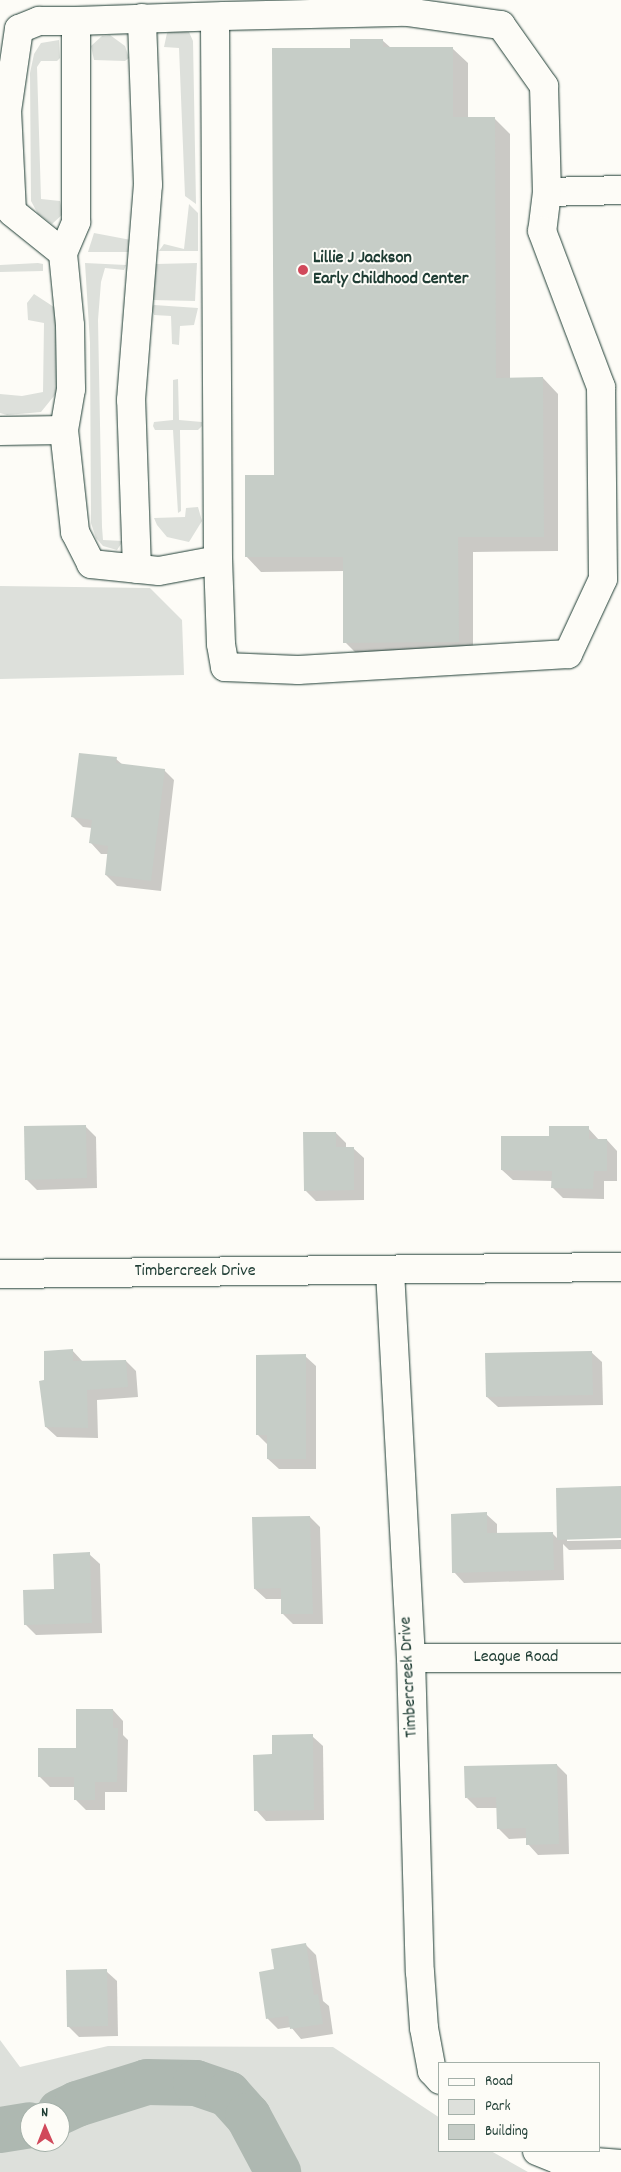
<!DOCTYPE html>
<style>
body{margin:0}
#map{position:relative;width:621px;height:2172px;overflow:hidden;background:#fdfcf7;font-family:Dekko,sans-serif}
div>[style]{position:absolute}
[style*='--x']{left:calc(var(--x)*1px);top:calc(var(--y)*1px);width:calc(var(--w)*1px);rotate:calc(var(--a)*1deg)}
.green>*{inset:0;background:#dde0db}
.shadow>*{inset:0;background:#0003}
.river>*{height:46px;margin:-23px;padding:0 23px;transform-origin:23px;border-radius:23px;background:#aeb8b1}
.building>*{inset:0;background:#c6cdc7}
.roads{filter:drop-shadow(0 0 1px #1f3d34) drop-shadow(0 0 1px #1f3d34)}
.minor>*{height:28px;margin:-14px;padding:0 14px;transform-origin:14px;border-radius:14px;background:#fdfcf7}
.dots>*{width:14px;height:14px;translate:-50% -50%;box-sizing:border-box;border:2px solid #fdfcf7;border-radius:50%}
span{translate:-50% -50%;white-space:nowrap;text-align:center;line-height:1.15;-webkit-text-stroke:4px #fdfcf7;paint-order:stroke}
.poi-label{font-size:18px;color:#1f3d34;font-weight:700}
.left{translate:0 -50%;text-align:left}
.street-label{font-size:18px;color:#1f3d34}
.legend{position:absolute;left:438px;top:2062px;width:162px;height:90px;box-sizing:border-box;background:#fdfcf7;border:1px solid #a4b0a9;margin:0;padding:6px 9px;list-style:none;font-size:15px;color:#1f3d34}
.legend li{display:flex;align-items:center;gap:10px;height:25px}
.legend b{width:25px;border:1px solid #a4b0a9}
.north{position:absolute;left:20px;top:2102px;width:50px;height:50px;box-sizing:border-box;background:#fdfcf7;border:1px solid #a4b0a9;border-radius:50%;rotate:359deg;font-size:14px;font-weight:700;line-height:20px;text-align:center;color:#1f3d34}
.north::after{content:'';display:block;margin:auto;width:18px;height:22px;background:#d1495b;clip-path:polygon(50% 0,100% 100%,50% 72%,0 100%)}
</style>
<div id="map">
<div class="green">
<div style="clip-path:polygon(177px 28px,189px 32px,193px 41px,196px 204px,185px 196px,179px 48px,164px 47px,167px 33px)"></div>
<div style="clip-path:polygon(110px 35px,125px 46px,129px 58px,125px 61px,94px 60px,91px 46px,102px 36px)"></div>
<div style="clip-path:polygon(59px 40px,60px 58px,57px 61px,41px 61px,37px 67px,41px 199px,60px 201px,63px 214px,52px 224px,38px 214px,31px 201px,30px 73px,34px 54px,41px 43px)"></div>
<div style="clip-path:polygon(189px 204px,198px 213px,198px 251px,159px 251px,164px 244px,184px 249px)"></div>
<div style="clip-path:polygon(94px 233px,131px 240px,129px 252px,88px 252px)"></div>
<div style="clip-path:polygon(38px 263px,43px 264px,43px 271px,0 272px,0 265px)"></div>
<div style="clip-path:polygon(85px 263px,126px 265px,124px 270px,105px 268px,101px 282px,98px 320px,102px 527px,103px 540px,123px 541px,117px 550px,103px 546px,96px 538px,91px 523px,90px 343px)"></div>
<div style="clip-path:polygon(197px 263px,195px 301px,152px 300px,156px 264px)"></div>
<div style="clip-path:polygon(34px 294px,57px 309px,58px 391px,41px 412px,7px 415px,0 413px,0 394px,22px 396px,43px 392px,44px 323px,28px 320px,27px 303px)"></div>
<div style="clip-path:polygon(154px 305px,198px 308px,194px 325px,180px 326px,179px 345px,172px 344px,171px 316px,154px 315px,151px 308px)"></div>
<div style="clip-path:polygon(178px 379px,179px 420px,202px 422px,202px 426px,198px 430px,180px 430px,181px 511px,178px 513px,173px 430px,155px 430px,153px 426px,154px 422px,173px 420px,173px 380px)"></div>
<div style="clip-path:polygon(198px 507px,202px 521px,189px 542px,167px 537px,157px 525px,154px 518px,185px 517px,186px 508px)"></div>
<div style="clip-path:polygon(0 586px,150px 588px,182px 620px,184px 675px,0 679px)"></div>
<div style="clip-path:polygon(evenodd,0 2040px,20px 2067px,108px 2046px,333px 2047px,440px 2118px,440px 2151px,491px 2151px,528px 2172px,0 2172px,0 2040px,30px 2112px,60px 2112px,60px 2142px,30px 2142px,30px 2112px)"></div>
</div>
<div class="shadow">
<div style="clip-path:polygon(382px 40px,391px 48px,452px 48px,468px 63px,468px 119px,495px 119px,510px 134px,510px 379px,543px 378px,558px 394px,558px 551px,473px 552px,473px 657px,360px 657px,345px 642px,345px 571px,261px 572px,246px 556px,275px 476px,352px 49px)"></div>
<div style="clip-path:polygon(116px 759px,123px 765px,164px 770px,174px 780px,161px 891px,117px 886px,106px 875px,109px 854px,101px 854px,91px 843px,92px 828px,83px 827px,73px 817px)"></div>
<div style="clip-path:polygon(85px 1126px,96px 1137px,97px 1188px,37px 1190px,26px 1179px)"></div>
<div style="clip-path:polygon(588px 1128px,599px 1140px,607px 1140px,617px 1151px,617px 1181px,604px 1181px,604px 1199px,563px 1198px,553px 1188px,553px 1181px,513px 1180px,502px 1170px,551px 1137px)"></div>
<div style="clip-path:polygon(336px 1133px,346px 1143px,346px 1148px,353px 1148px,364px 1158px,364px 1200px,316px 1201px,305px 1190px)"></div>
<div style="clip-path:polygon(72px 1350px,83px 1362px,126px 1361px,136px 1371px,138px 1397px,97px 1400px,98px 1438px,57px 1437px,46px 1427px,46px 1381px)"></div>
<div style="clip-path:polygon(591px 1352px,602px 1362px,603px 1405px,498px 1407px,487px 1397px)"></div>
<div style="clip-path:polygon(305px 1356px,316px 1366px,316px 1469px,279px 1469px,268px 1459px,268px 1445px,257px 1434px)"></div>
<div style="clip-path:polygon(621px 1488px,621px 1537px,567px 1538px,567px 1541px,621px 1540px,621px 1549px,569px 1550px,563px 1544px,564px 1580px,464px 1583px,454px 1572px,486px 1514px,497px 1524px,497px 1534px,552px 1533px,558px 1539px)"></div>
<div style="clip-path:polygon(310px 1517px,320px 1527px,323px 1624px,293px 1624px,283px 1614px,282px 1599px,266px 1599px,255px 1589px)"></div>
<div style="clip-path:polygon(89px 1554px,100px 1564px,102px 1633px,36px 1635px,25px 1624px)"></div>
<div style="clip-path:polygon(113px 1710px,123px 1721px,123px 1735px,128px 1740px,127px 1792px,105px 1792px,105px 1810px,86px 1810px,75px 1799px,75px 1787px,50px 1787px,39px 1776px,77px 1749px)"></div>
<div style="clip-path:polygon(312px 1736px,323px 1746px,324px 1820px,266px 1821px,256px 1810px,273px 1756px)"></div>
<div style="clip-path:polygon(557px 1765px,567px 1775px,569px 1854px,538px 1855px,528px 1844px,527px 1838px,509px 1839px,498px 1828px,497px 1808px,477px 1808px,467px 1798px)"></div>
<div style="clip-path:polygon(306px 1945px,316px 1955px,323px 2001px,329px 2006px,333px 2034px,301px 2039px,291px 2027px,278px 2029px,268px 2019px,275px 1970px)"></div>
<div style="clip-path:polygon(106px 1971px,117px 1981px,118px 2036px,79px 2037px,68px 2026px)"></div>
</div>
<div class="river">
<div style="--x:60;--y:2112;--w:19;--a:-25"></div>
<div style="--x:77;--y:2104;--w:73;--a:-17.4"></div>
<div style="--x:147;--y:2082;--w:49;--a:1.2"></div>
<div style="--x:196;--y:2083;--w:34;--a:19"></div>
<div style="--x:228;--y:2094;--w:30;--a:48"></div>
<div style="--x:248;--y:2116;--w:64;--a:61.8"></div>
<div style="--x:0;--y:2130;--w:30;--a:-9"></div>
</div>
<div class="building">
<div style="clip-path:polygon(350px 39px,383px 39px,383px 47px,453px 47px,453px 117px,495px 117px,496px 378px,543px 377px,544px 537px,458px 537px,459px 642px,343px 643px,343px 557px,245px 557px,245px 475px,274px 475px,272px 48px,350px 48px)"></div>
<div style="clip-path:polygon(79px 753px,117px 757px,116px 763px,165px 769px,151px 881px,105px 875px,108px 846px,89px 843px,92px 820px,71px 817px)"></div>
<div style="clip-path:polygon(86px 1125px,87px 1178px,25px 1180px,24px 1126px)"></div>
<div style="clip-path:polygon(549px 1126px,589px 1126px,589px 1139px,607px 1139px,607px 1171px,594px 1171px,593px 1189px,551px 1188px,552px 1171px,501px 1170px,501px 1136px,549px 1136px)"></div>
<div style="clip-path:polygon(303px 1132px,336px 1132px,336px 1147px,354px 1147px,354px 1190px,304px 1191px)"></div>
<div style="clip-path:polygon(73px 1349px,73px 1361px,126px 1360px,128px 1387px,87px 1390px,88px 1428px,45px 1427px,39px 1381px,44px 1380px,44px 1351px)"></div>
<div style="clip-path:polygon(592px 1351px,593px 1395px,486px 1397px,485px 1353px)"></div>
<div style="clip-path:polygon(306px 1354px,306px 1459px,267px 1459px,267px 1435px,256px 1435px,256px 1355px)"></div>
<div style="clip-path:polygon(621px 1486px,621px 1538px,557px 1540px,556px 1488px)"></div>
<div style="clip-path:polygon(487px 1512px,487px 1533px,553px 1532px,554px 1570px,452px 1573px,451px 1514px)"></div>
<div style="clip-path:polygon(310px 1516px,313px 1614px,281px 1614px,281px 1588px,254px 1589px,252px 1517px)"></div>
<div style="clip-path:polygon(90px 1552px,92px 1623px,24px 1625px,23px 1590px,54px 1589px,53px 1554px)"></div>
<div style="clip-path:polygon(76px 1709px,113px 1709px,113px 1728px,118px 1728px,117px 1782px,95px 1782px,95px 1800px,74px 1800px,74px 1777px,38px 1777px,38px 1748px,76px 1748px)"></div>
<div style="clip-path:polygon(313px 1734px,314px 1810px,254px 1811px,253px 1755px,272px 1754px,272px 1735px)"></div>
<div style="clip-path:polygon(557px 1764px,559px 1844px,526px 1845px,526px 1828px,497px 1829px,496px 1797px,465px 1798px,464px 1766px)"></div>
<div style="clip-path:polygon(306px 1943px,314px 1995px,318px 1994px,323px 2024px,290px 2029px,288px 2016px,266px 2019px,259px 1972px,274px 1969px,271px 1949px)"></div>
<div style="clip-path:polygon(107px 1969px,108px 2026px,67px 2027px,66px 1970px)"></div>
</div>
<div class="roads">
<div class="minor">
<div style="--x:547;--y:192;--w:74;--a:-1.5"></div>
<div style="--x:63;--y:253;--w:34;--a:-67"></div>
<div style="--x:76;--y:222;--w:201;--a:-90"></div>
<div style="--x:64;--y:430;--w:103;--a:83.8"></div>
<div style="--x:75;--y:532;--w:36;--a:63"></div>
<div style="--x:91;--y:564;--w:68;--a:5.9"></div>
<div style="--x:159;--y:571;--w:60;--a:-10.6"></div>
<div style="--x:0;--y:431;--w:64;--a:-0.9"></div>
<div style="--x:64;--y:430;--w:42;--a:-80.3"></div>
<div style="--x:71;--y:389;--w:64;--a:-90.9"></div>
<div style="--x:70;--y:325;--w:72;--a:-95.6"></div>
<div style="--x:63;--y:253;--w:65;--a:-141.2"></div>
<div style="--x:12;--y:212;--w:101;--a:-92.8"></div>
<div style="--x:7;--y:111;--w:83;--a:-81.7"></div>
<div style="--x:19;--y:29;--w:22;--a:-22"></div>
<div style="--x:39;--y:21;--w:37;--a:0"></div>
<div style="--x:76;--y:21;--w:148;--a:-1.9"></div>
<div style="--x:224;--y:16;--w:183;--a:-1.3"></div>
<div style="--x:407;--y:12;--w:95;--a:7.9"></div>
<div style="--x:501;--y:25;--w:75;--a:54.8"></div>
<div style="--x:544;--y:86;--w:106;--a:88.4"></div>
<div style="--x:547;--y:192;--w:39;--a:97"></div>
<div style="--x:542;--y:231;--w:167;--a:69.3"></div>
<div style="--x:601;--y:387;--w:192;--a:89.4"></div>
<div style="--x:603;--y:579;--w:83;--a:115"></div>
<div style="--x:568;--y:654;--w:270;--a:176.6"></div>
<div style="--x:298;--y:670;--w:73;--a:-177.6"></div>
<div style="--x:225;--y:667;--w:23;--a:-100"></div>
<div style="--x:221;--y:644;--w:84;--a:-92"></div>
<div style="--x:218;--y:560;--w:543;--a:-90.32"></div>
<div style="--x:137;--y:569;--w:169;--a:-92"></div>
<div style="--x:131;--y:400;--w:216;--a:-85.5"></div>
<div style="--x:148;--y:185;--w:167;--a:-92.1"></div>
<div style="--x:390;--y:1271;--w:388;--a:86.9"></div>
<div style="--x:411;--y:1658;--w:314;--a:88.4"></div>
<div style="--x:420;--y:1972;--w:56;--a:85.9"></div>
<div style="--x:424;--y:2028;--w:44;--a:79.5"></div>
<div style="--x:432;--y:2071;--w:12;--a:48"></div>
<div style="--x:0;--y:1274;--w:621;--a:-0.65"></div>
<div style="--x:411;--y:1658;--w:210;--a:0"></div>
<div style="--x:537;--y:2151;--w:22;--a:22"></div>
<div style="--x:557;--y:2159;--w:64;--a:4.5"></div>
</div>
</div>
<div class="dots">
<div style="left:303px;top:270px;background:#d1495b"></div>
</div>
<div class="poi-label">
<span class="left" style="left:313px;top:270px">Lillie J Jackson<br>Early Childhood Center</span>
</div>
<div class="street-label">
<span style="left:195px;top:1272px">Timbercreek Drive</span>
<span style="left:516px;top:1658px">League Road</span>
<span style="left:410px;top:1677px;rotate:-93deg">Timbercreek Drive</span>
</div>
<ul class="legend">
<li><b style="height:6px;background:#fdfcf7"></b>Road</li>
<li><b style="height:14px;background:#dde0db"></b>Park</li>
<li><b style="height:14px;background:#c6cdc7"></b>Building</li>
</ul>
<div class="north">N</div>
</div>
